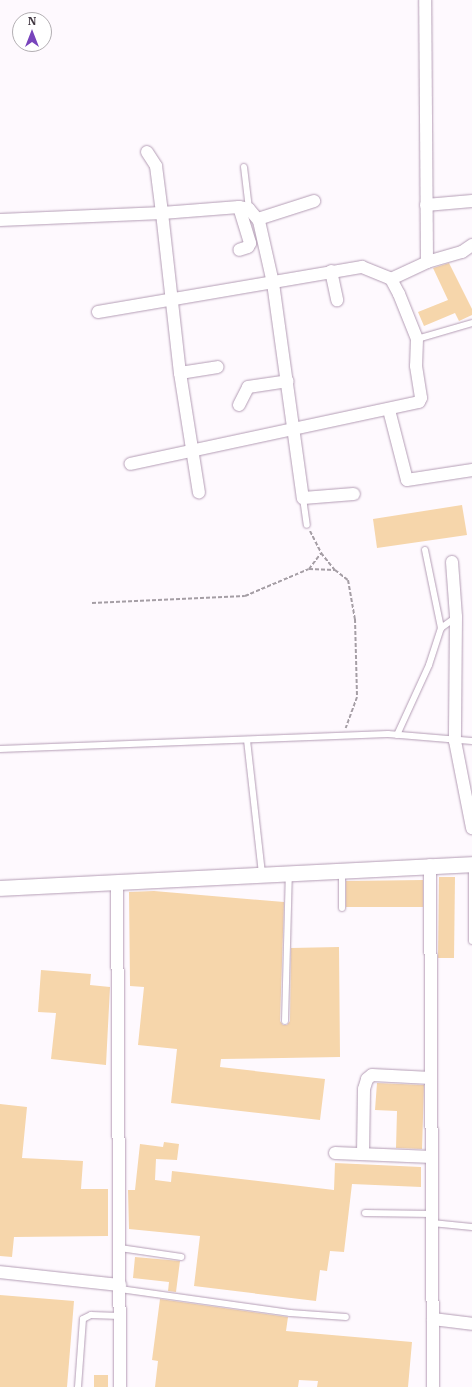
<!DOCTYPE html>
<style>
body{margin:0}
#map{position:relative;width:472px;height:1387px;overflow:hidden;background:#fef9fe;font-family:"IBM Plex Serif",serif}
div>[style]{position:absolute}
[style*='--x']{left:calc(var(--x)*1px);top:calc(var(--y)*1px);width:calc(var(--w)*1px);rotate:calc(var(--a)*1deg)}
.building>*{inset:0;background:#f6d6ab}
.path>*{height:2px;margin-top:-1px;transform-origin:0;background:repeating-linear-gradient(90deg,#a59ea5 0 4px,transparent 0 6px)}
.roads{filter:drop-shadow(0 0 1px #b49db5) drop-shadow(0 0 1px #b49db5)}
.service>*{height:6px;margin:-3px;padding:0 3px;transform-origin:3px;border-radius:3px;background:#fff}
.minor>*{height:12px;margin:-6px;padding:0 6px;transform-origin:6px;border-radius:6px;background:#fff}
.tertiary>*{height:15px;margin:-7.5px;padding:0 7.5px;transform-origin:7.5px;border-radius:7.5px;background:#fff}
span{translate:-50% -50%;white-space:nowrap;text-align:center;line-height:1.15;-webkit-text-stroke:3.5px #fff;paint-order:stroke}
.north{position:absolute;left:12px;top:12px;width:40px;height:40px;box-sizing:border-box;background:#fff;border:1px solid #b3afb3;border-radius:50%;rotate:0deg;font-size:11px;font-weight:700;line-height:16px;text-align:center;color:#413741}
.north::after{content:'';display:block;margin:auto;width:14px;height:18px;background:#7844bc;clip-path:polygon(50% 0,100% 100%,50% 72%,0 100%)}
</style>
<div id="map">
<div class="building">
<div style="clip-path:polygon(449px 263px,472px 309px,472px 315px,459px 321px,455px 313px,424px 326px,418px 312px,448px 300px,433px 268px)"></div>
<div style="clip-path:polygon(462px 505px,467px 535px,377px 548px,373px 519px)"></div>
<div style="clip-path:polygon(439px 877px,455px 877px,454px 958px,438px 958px)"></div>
<div style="clip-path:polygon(423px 880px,423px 907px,346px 907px,346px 881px)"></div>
<div style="clip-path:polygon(154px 891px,284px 902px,280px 1021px,283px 1025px,287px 1025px,290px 1021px,291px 948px,339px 947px,340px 1057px,221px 1059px,220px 1067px,325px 1079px,320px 1120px,171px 1103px,177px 1049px,138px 1045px,144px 987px,130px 986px,129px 892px)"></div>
<div style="clip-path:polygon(41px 970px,91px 974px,90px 985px,110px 987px,106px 1065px,51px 1059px,56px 1013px,38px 1012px)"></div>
<div style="clip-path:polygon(377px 1083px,424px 1085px,422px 1149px,396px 1148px,397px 1111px,375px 1110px)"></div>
<div style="clip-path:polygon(0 1104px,27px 1107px,22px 1158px,83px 1161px,81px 1189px,108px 1189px,108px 1236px,14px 1237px,12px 1257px,0 1256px)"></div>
<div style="clip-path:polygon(164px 1142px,179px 1144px,177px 1160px,156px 1159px,155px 1180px,171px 1182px,172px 1171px,334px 1190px,335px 1163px,421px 1167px,421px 1187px,352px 1184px,344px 1252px,330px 1251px,327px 1271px,320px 1270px,316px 1301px,194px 1286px,200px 1236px,129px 1229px,128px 1190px,135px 1190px,140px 1144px,163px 1147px)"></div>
<div style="clip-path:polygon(135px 1257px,180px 1261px,176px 1292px,168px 1291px,169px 1282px,133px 1278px)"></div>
<div style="clip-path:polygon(0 1295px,74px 1301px,67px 1387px,0 1387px)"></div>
<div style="clip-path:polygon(160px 1299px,288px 1317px,286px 1331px,412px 1342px,408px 1387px,317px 1387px,318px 1381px,299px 1380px,298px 1387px,155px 1387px,158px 1361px,152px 1360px)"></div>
<div style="clip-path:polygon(94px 1375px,108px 1375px,108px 1387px,94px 1387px)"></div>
</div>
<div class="path">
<div style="--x:310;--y:531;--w:25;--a:63"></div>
<div style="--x:321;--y:553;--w:22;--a:51"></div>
<div style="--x:309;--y:569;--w:20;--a:-53"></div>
<div style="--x:92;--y:603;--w:153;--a:-2.6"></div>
<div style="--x:245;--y:596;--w:69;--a:-22.9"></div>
<div style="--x:309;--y:569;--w:26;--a:2"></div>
<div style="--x:335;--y:570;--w:16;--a:38"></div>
<div style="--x:348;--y:580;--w:40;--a:80"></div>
<div style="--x:355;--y:619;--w:78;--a:88.5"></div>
<div style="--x:357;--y:697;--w:33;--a:110"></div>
</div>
<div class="roads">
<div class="service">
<div style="--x:244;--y:167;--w:42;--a:83.2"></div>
<div style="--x:417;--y:339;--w:57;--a:-16.2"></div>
<div style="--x:303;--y:498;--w:27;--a:82"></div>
<div style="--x:425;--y:550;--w:80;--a:78.4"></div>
<div style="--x:397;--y:735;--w:77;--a:-65.4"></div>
<div style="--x:429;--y:665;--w:39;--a:-72"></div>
<div style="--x:441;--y:628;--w:19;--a:-36"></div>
<div style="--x:247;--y:740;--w:135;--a:83.6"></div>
<div style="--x:0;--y:749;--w:388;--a:-2.2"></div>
<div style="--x:388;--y:734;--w:84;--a:4.8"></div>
<div style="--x:472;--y:864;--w:77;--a:90"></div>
<div style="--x:342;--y:908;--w:38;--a:-90"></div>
<div style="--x:285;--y:1021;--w:148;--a:-88.5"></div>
<div style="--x:365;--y:1213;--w:67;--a:0.9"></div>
<div style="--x:432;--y:1223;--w:40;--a:5.7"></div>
<div style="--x:120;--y:1248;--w:62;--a:8.4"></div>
<div style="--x:120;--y:1289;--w:172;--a:8"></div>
<div style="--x:290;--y:1313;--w:56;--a:4.1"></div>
<div style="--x:78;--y:1387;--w:68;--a:-85.8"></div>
<div style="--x:83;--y:1319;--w:9;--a:-27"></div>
<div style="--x:91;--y:1315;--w:29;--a:2"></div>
</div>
<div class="minor">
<div style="--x:147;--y:152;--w:17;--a:57"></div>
<div style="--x:156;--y:166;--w:47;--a:82.7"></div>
<div style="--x:162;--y:213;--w:77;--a:-4.5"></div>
<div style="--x:239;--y:207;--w:10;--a:11"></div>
<div style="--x:249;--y:209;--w:16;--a:50"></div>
<div style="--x:259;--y:221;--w:64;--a:77.3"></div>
<div style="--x:273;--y:283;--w:217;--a:82.1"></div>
<div style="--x:303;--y:498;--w:51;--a:-4.5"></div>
<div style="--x:426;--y:205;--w:46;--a:-5"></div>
<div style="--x:239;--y:207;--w:38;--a:73"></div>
<div style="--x:250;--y:243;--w:4;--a:117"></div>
<div style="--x:248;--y:247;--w:9;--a:162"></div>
<div style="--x:258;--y:219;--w:59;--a:-17.8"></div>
<div style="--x:0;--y:220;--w:162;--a:-2.5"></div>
<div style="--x:162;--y:213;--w:161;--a:83.6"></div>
<div style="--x:180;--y:373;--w:121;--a:81"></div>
<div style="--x:427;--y:262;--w:36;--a:-16"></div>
<div style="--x:462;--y:252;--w:12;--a:-35"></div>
<div style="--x:331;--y:271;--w:30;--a:78"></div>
<div style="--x:391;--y:279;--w:40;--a:-25"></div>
<div style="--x:427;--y:262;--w:262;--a:-90.4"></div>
<div style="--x:98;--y:312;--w:268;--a:-9.7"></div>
<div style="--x:362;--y:267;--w:31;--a:22"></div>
<div style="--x:391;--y:279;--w:17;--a:62"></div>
<div style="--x:399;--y:294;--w:48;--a:68.2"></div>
<div style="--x:417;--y:339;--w:27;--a:92"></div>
<div style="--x:416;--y:366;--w:32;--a:81"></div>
<div style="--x:421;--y:398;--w:4;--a:117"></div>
<div style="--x:419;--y:402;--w:295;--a:167.9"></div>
<div style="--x:180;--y:373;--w:38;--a:-9"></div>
<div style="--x:239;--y:405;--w:20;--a:-63"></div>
<div style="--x:248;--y:387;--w:40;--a:-8.5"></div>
<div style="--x:389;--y:410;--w:72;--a:75.6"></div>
<div style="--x:407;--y:480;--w:66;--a:-8.7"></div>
<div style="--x:452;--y:562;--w:55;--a:85.8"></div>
<div style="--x:456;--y:617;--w:124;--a:90.5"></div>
<div style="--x:455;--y:741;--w:89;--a:78.9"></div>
<div style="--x:430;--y:865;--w:522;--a:89.67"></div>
<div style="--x:117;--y:882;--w:505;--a:89.66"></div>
<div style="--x:335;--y:1153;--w:97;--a:2.4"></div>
<div style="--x:363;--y:1154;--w:65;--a:-89.1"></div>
<div style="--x:364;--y:1089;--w:10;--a:-73"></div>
<div style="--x:367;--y:1079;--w:6;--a:-39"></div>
<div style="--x:372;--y:1075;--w:59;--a:2.9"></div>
<div style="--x:0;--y:1272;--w:121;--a:6.2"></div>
<div style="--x:433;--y:1319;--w:39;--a:7"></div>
</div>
<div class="tertiary">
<div style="--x:0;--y:888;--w:473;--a:-2.9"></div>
</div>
</div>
<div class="north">N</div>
</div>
